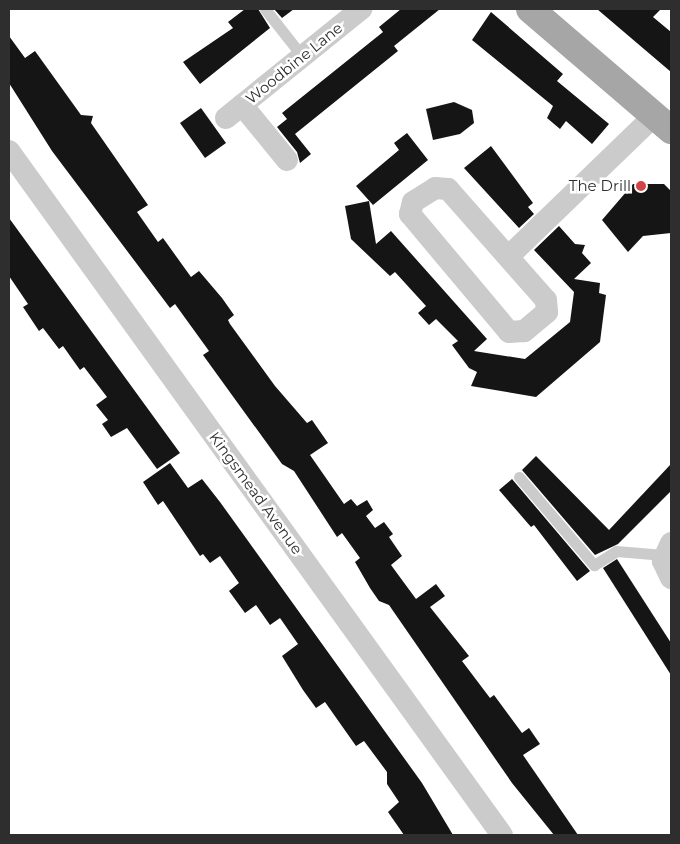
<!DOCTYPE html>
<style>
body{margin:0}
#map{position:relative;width:680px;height:844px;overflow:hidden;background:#fff;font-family:Montserrat,sans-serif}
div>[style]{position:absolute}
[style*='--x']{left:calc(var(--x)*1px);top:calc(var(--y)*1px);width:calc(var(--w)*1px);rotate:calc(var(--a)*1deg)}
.building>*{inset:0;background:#151515}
.lane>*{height:11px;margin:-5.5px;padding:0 5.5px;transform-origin:5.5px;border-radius:5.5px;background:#cbcbcb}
.street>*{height:22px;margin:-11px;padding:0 11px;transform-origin:11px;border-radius:11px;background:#cbcbcb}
.primary>*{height:28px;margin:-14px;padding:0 14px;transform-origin:14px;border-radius:14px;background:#a6a6a6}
.dots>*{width:14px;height:14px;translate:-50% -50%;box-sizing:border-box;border:2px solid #fff;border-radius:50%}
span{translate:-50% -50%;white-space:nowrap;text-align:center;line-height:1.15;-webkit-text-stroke:5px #fff;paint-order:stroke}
.street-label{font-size:15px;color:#2e2e2e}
.poi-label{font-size:15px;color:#2e2e2e}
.right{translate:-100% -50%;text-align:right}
.frame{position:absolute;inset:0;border:10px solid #2e2e2e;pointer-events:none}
</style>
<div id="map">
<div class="building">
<div style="clip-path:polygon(245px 9px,258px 9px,270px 28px,200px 84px,183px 62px,233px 28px,228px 22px)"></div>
<div style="clip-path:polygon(274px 9px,294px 9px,282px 18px)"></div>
<div style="clip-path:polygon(401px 9px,440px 9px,394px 46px,398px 51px,295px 134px,311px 154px,300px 163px,297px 152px,277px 127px,287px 119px,282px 113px,383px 32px,379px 27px)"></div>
<div style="clip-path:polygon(597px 9px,661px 9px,653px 17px,671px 32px,671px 72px)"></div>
<div style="clip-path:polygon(491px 12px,563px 74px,557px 81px,609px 124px,592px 144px,566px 121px,560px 129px,547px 118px,553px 106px,472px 40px)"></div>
<div style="clip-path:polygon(9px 36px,25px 58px,35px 51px,81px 115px,93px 116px,91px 123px,148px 205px,137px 212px,158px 242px,163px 238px,191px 277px,199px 271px,222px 298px,234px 315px,228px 320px,230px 324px,275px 386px,307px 423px,312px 420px,328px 443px,310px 455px,344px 504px,351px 499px,357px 506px,367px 500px,373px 510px,366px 516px,375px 528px,384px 522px,393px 534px,389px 537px,402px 556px,391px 565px,416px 599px,436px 584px,445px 596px,430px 607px,469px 656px,462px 661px,490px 698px,494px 695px,522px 733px,529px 728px,540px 744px,523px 755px,578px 835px,554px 835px,512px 783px,389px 605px,379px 601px,370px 588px,355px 562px,360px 558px,342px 533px,337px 537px,294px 471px,282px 464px,203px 355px,209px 351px,175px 304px,170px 308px,52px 151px,9px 83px)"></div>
<div style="clip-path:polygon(454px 102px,472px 110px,474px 123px,460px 134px,433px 140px,426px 109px)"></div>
<div style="clip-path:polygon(201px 108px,226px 143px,205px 158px,180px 123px)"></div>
<div style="clip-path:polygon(407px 133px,428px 160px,373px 205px,356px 186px,399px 150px,394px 143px)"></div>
<div style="clip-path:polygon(491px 146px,533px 203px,528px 207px,534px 214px,519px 228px,464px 168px)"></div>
<div style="clip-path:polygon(633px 184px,664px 184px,671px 191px,671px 233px,643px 236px,628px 252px,602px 220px)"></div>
<div style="clip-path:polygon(369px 201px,376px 244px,391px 231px,487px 339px,474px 351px,525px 359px,570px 322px,574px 292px,534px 250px,559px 226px,575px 244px,585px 245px,582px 253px,591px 263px,574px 279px,600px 283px,599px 293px,606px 295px,600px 342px,536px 397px,471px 386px,477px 372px,469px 368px,452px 345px,458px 341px,436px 319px,429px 325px,418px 313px,426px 306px,395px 272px,390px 276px,351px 239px,345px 206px)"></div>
<div style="clip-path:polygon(9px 218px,180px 453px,157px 469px,127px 428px,111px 437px,102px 424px,108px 420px,96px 405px,107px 397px,84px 367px,80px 370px,63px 346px,59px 349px,43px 328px,39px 331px,23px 307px,28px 304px,9px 276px)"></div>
<div style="clip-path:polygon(536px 456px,609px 530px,671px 464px,671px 491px,618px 544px,595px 555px,522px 470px)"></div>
<div style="clip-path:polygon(170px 463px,188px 488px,202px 479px,220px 502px,422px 783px,453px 835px,404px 835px,388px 812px,399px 802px,387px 784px,387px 772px,364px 741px,356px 746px,325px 702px,316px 708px,303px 690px,282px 656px,298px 644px,280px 618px,270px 625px,256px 605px,245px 613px,229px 591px,239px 583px,220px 556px,210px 563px,203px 554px,200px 556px,163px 501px,158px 505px,143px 482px)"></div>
<div style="clip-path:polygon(512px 479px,590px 571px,577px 581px,534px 525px,531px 527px,499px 490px)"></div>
<div style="clip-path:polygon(617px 559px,671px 643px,671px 675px,603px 568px)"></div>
</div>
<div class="lane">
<div style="--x:265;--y:9;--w:60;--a:51.8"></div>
<div style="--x:519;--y:477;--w:116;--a:49.6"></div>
<div style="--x:594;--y:565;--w:26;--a:-32"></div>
<div style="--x:616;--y:551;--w:48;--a:4.8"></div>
</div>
<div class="street">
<div style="--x:242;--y:105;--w:71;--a:50.7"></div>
<div style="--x:226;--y:118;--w:174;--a:-38.9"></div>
<div style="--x:9;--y:151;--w:843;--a:54.22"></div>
<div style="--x:435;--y:188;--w:13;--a:4"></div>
<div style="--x:448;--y:189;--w:148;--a:48.6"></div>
<div style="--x:546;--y:300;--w:12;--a:85"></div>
<div style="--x:547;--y:312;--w:30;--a:140"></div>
<div style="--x:524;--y:331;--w:15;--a:176"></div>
<div style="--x:509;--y:332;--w:154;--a:-130"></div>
<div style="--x:410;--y:214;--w:12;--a:-76"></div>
<div style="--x:413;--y:202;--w:26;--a:-32"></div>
<div style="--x:510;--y:255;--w:200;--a:-44"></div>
<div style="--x:671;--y:543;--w:20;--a:114"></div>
<div style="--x:663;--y:561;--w:19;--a:65"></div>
</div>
<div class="primary">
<div style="--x:530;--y:9;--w:186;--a:40.6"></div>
</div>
<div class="dots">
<div style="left:641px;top:186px;background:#d24447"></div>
</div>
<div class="street-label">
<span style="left:294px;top:63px;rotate:-39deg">Woodbine Lane</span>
<span style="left:256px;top:493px;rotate:54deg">Kingsmead Avenue</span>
</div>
<div class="poi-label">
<span class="right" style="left:631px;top:186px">The Drill</span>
</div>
<div class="frame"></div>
</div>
